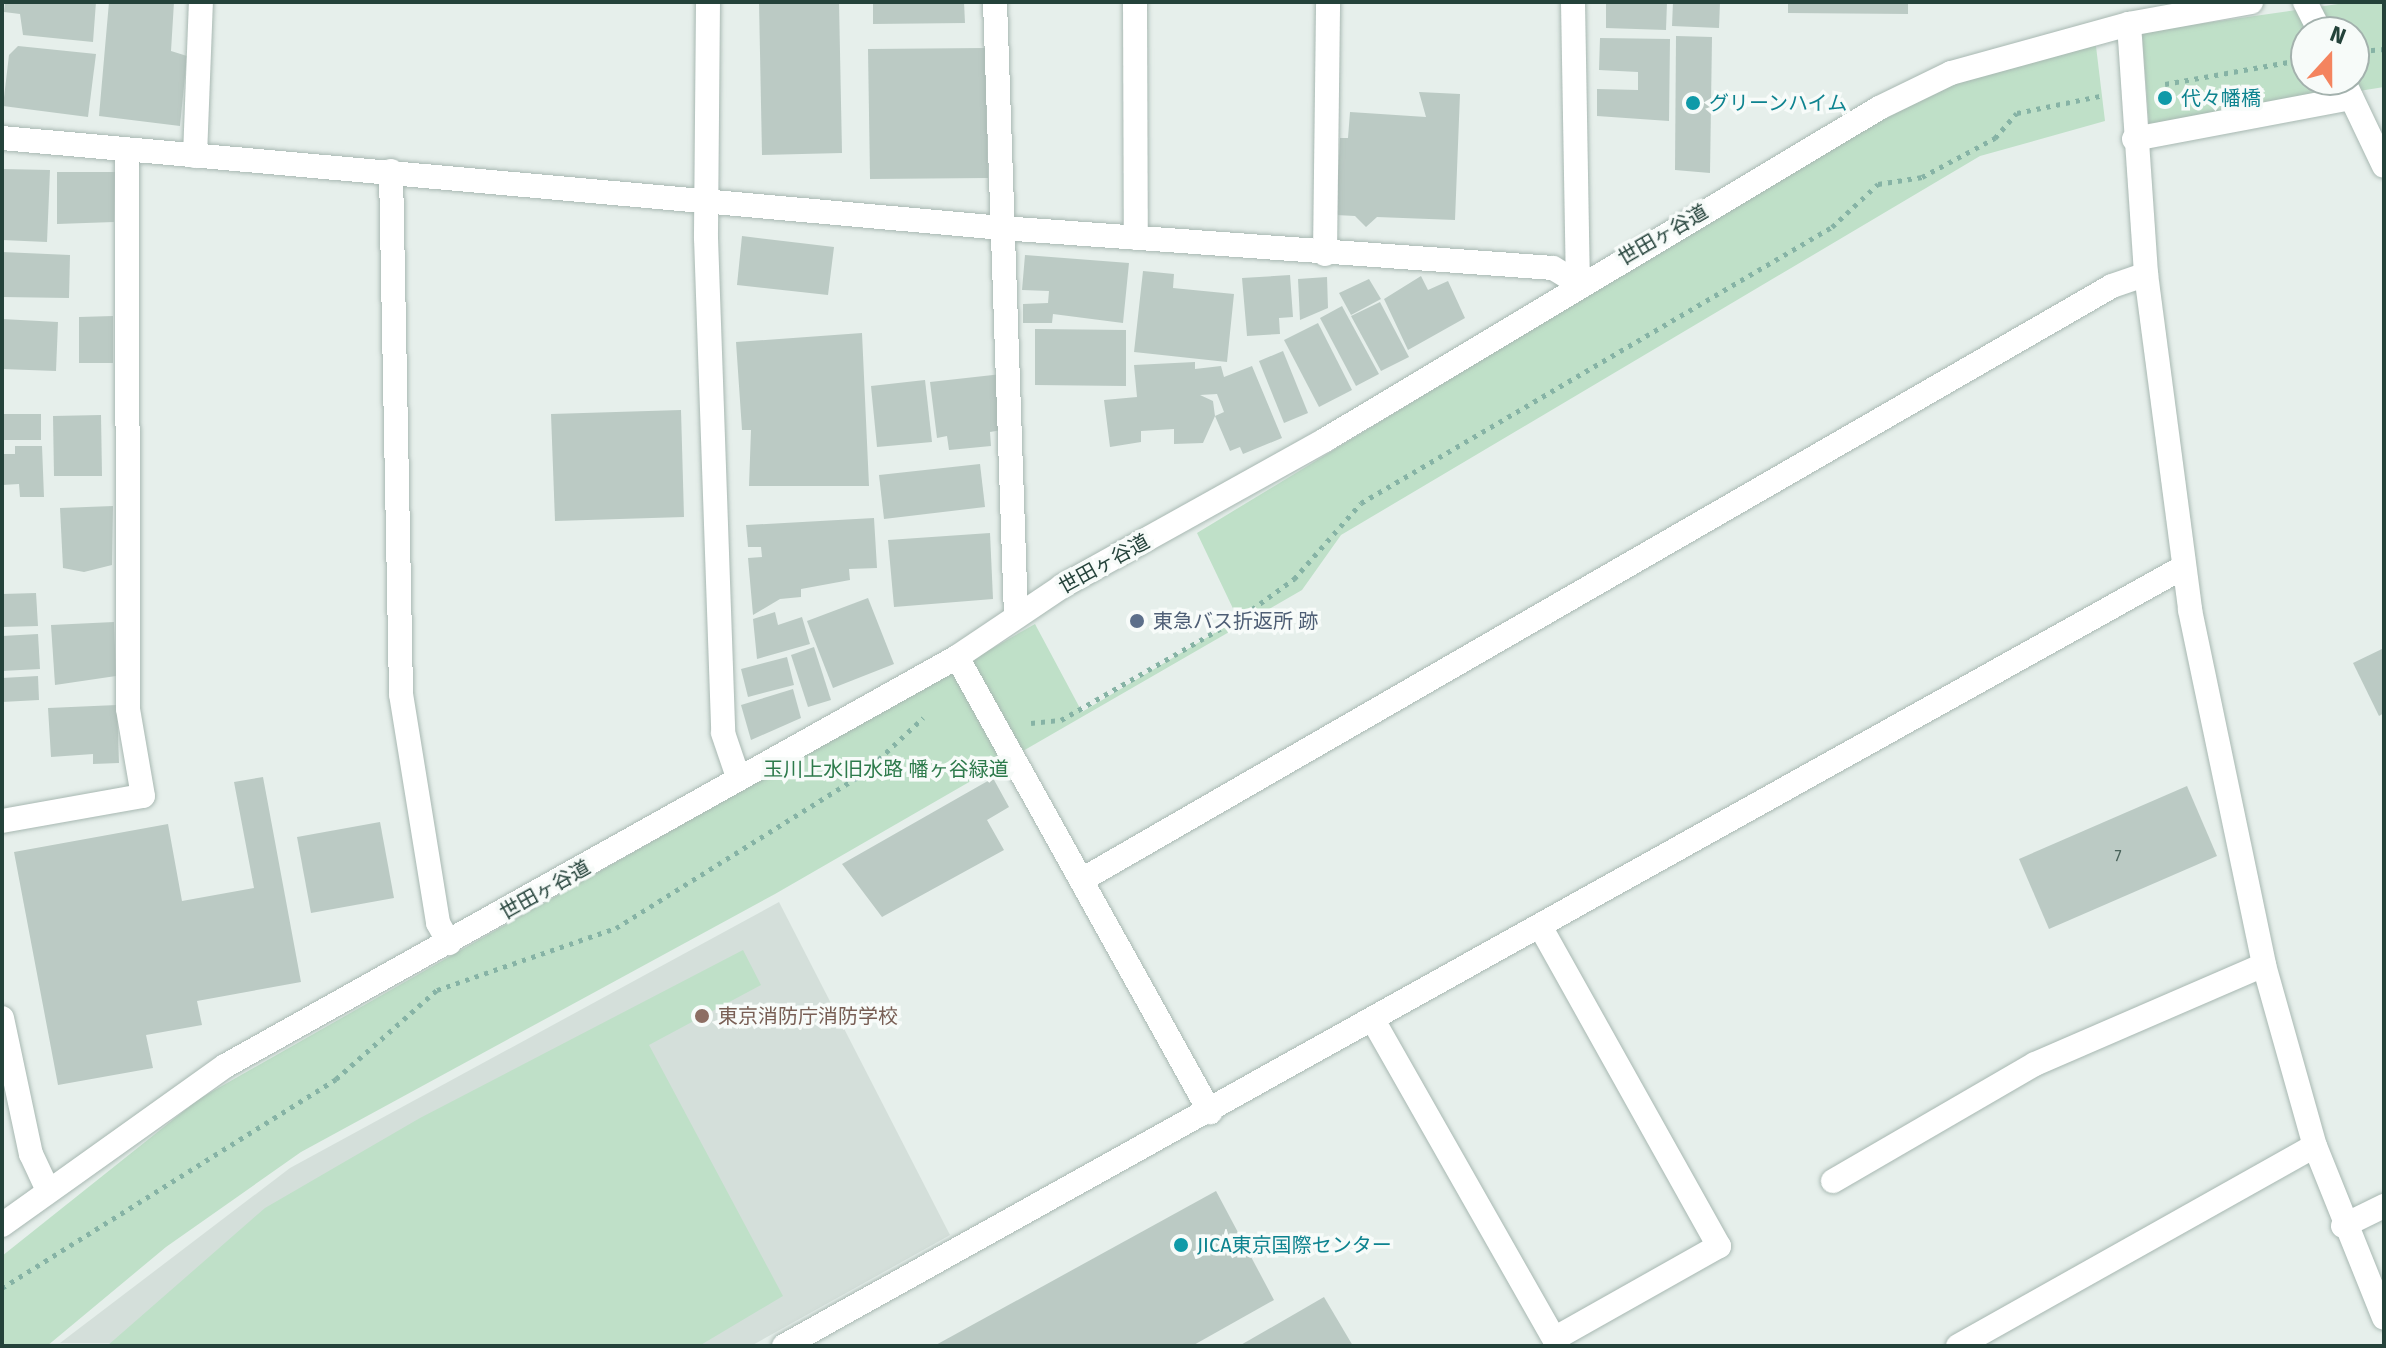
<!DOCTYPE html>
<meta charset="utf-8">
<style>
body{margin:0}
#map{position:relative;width:2386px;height:1348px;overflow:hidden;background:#e6efeb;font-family:"Fira Sans","Noto Sans JP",sans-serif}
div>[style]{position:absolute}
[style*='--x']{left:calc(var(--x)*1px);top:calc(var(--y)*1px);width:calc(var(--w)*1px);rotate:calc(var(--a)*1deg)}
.built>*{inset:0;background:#d4dfda}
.green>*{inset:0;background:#bfe0c8}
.building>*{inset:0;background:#bbcac4}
.path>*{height:5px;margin-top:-2.5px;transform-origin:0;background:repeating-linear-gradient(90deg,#86b3a5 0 4px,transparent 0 10px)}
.roads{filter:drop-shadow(0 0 2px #a8b8b2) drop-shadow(0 0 2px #a8b8b2)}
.minor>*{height:24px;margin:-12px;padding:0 12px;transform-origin:12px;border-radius:12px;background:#fff}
.dots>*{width:22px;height:22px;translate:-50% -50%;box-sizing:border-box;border:4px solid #f7fbf9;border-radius:50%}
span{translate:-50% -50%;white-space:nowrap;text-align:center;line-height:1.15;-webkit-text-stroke:7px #f7fbf9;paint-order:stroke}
.number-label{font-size:16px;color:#4a645c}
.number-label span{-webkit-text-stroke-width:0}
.culture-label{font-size:20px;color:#0d838f}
.left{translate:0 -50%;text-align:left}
.street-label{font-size:20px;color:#24423a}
.service-label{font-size:20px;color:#4e5e75}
.park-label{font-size:20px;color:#2d7a4b}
.education-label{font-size:20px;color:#785e54}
.frame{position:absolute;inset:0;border:4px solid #24423a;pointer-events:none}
.north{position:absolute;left:2290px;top:16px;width:80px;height:80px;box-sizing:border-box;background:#f7fbf9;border:2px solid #a3b1ad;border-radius:50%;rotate:21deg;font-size:22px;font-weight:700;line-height:32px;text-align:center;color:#24423a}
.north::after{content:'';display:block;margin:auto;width:28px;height:36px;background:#f4845f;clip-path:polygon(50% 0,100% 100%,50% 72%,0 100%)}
</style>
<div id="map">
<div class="built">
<div style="clip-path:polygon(779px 902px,950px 1235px,751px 1346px,60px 1343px,290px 1168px)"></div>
</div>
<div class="green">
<div style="clip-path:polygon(evenodd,2352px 2px,2384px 2px,2384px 87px,2149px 125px,2142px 32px,2352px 2px,2306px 32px,2354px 32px,2354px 80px,2306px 80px,2306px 32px)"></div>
<div style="clip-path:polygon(2095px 38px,2105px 121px,1980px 156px,1341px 535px,1302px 590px,775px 894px,301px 1152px,166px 1247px,47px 1346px,2px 1346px,2px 1256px,199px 1099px,1035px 624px,1082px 712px,1238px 619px,1197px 533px,1913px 98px)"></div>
<div style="clip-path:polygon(743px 950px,761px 985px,649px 1045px,783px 1296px,699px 1346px,107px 1346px,265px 1208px,420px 1118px)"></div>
</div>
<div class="building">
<div style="clip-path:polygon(5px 2px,96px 2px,93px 42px,23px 35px,20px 14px,4px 12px)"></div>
<div style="clip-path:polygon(109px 2px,174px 2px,171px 51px,187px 56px,180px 126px,99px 116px)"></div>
<div style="clip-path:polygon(759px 2px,839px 2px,842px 153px,762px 155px)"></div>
<div style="clip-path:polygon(873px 2px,964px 2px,965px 23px,873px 24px)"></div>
<div style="clip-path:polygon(1606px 2px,1667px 2px,1666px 30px,1606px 28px)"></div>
<div style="clip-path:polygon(1673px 2px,1720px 2px,1719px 28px,1672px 26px)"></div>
<div style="clip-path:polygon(1788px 2px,1908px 2px,1908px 14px,1788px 13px)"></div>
<div style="clip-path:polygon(1676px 36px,1712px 37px,1710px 173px,1675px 170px)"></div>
<div style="clip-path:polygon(1600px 38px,1670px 39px,1669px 121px,1597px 116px,1597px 89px,1638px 90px,1638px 72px,1599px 70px)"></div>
<div style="clip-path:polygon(18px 46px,96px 54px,88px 117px,3px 106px,9px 55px)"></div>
<div style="clip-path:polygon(985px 48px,988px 178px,870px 179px,868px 49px)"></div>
<div style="clip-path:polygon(1419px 92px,1460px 94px,1455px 220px,1377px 217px,1366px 227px,1355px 216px,1336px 215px,1340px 138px,1348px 138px,1350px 112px,1426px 117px)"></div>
<div style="clip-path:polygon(2px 169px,50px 170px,47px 242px,2px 240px)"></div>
<div style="clip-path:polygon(57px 172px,115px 172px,114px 222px,57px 224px)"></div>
<div style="clip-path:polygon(742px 236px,834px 247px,828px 295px,737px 285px)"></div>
<div style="clip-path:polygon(2px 252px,70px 255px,69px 298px,2px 297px)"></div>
<div style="clip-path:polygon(1025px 255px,1129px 263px,1123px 323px,1053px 314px,1052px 323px,1023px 323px,1023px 304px,1048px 303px,1049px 291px,1022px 290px)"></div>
<div style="clip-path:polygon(1143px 271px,1174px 274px,1173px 288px,1234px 294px,1227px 362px,1134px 352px)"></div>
<div style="clip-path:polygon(1290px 275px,1293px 317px,1279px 318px,1280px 334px,1247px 336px,1242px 278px)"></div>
<div style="clip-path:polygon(1421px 276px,1428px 290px,1448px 281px,1465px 318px,1408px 350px,1384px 299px)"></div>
<div style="clip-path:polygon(1327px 277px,1328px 308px,1300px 320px,1298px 279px)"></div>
<div style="clip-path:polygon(1369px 279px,1381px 299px,1351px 315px,1339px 293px)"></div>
<div style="clip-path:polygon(1380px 302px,1409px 357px,1381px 371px,1351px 316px)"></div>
<div style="clip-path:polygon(1342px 306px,1379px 374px,1356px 386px,1320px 318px)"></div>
<div style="clip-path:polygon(113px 316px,113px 363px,79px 363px,79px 317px)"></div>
<div style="clip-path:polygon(2px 319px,58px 322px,56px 371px,2px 369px)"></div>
<div style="clip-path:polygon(1318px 323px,1352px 390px,1319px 407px,1284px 340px)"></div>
<div style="clip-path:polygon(1035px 329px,1126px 330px,1126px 386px,1035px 385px)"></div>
<div style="clip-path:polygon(862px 333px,869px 486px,749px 486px,751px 430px,742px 430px,736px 342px)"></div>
<div style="clip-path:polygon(1283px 351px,1308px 413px,1284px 423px,1259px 361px)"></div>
<div style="clip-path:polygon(1195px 362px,1195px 369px,1221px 366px,1224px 377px,1252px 366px,1282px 438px,1243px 454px,1240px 447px,1230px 451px,1215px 416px,1224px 412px,1217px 394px,1200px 395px,1213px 401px,1215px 416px,1203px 443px,1174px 444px,1174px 429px,1141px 431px,1141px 442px,1110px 447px,1104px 400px,1137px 397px,1134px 365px)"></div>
<div style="clip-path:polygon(1002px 374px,1002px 430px,990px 432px,991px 446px,949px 450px,947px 436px,937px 438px,930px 382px)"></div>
<div style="clip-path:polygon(925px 380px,932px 442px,877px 447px,871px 386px)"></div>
<div style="clip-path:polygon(681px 410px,684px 517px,555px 521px,551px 414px)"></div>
<div style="clip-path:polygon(2px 414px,41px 414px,41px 440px,2px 440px)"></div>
<div style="clip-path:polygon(101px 415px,102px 476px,54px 476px,53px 416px)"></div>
<div style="clip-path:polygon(15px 446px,42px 446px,44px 497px,20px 497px,19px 484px,2px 485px,2px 454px,15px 454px)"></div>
<div style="clip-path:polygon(980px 464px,985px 507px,884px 519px,879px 475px)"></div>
<div style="clip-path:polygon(113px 506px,112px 565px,84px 572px,63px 568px,60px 508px)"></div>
<div style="clip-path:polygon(874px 518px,877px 568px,849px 569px,850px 580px,801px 589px,801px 597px,780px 599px,753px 615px,748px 558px,762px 557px,761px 547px,748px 547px,746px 525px)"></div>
<div style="clip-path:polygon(990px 533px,993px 599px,894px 607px,888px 540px)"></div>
<div style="clip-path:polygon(36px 593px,38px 626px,2px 627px,2px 594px)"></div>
<div style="clip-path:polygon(868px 598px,894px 664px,833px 688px,807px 621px)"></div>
<div style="clip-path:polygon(775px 612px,778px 625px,802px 617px,810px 644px,757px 659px,753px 619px)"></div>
<div style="clip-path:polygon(114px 622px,116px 676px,55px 685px,51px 625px)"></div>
<div style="clip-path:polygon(38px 634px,40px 669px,2px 671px,2px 636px)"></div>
<div style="clip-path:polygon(814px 647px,831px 700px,808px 707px,791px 655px)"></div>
<div style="clip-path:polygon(2384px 648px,2384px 713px,2379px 716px,2353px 663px)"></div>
<div style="clip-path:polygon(787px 657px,794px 685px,748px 697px,741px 669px)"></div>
<div style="clip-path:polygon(38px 676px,39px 700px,2px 702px,2px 678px)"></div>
<div style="clip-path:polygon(793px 689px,801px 718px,751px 740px,741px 705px)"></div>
<div style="clip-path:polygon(117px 705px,119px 763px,93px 764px,93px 754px,51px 757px,48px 708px)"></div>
<div style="clip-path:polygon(263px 777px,301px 982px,197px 1001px,202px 1025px,146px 1035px,153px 1068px,58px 1085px,14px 852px,168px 824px,182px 901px,254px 888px,234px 782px)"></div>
<div style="clip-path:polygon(993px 778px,1009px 807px,987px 820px,1004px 850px,882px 917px,842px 864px)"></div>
<div style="clip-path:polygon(2187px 786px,2217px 856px,2049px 929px,2019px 859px)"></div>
<div style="clip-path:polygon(380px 822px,394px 898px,311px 913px,297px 837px)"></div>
<div style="clip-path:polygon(1216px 1191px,1274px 1300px,1192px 1346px,934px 1346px)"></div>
<div style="clip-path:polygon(1324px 1297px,1353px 1346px,1239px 1346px)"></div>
</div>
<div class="path">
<div style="--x:2361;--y:51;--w:23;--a:-5"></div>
<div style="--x:2165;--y:84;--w:137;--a:-10.1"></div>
<div style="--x:1031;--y:723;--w:30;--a:-6"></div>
<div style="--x:1061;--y:720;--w:211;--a:-29.8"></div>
<div style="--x:1244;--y:615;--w:62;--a:-35.8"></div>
<div style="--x:1294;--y:579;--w:101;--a:-48.6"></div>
<div style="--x:1361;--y:503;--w:546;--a:-30.37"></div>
<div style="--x:1832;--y:227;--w:63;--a:-43.1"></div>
<div style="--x:1878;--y:184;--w:45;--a:-9"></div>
<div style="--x:1922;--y:177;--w:83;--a:-28.1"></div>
<div style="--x:1995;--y:138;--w:33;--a:-49"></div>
<div style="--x:2017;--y:113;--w:85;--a:-11.6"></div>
<div style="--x:2;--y:1288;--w:394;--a:-32"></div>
<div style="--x:336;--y:1079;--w:135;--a:-41.4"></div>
<div style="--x:437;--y:990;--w:189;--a:-19.1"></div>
<div style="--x:616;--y:928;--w:292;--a:-32"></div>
<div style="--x:864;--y:773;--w:81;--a:-43"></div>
</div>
<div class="roads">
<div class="minor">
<div style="--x:708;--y:2;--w:236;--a:90.5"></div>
<div style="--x:706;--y:238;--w:495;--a:88"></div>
<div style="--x:723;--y:733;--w:46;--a:71.2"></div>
<div style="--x:995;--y:2;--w:614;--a:88.04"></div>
<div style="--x:1135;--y:2;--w:236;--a:89.8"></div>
<div style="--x:1573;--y:2;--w:281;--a:89"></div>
<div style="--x:2305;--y:2;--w:34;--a:63"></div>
<div style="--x:2129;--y:24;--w:251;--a:86.1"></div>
<div style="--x:2146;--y:274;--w:339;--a:82.5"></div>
<div style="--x:2190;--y:610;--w:363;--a:78.2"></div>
<div style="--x:2264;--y:965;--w:188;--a:74.3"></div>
<div style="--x:2315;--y:1146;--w:185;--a:68.1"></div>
<div style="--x:2343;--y:80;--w:95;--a:64.5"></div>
<div style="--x:2;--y:138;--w:1004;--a:5.14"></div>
<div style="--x:1002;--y:228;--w:552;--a:4.15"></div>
<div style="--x:1553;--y:268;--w:29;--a:31"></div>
<div style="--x:2134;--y:139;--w:221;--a:-10.7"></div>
<div style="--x:195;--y:156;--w:154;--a:-87.8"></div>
<div style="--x:391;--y:171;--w:523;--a:88.9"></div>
<div style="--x:401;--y:694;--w:232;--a:80.8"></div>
<div style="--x:438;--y:923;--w:23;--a:61"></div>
<div style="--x:1325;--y:254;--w:252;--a:-89.3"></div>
<div style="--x:957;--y:657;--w:521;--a:60.92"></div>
<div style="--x:2;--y:821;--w:143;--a:-10.1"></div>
<div style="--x:143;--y:796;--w:88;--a:-99.8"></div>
<div style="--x:128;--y:709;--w:559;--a:-90.1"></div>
<div style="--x:1085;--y:878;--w:1185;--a:-29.96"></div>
<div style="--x:2112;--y:286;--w:36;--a:-19"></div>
<div style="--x:1540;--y:926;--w:367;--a:60.8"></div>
<div style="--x:1719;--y:1246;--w:189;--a:150.6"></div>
<div style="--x:2;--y:1018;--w:139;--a:78"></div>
<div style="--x:31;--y:1154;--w:38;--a:65"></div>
<div style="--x:1373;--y:1020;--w:375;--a:60.4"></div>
<div style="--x:1833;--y:1181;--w:233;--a:-30.1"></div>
<div style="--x:2035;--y:1064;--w:249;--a:-23.4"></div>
<div style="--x:2;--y:1225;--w:274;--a:-35.5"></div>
<div style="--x:225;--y:1066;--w:839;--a:-29.19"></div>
<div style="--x:957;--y:657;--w:125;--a:-33.9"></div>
<div style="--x:1061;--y:587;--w:302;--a:-29.1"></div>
<div style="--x:1325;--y:440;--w:646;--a:-30.93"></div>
<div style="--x:1879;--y:108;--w:80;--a:-25.9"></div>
<div style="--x:1951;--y:73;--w:185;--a:-15.4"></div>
<div style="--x:2129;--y:24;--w:124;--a:-10.2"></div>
<div style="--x:2343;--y:1226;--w:46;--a:-26"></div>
<div style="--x:784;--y:1346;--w:1600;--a:-29.1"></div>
<div style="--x:1958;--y:1346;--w:409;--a:-29.3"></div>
</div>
</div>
<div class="dots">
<div style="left:2165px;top:98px;background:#0f9aa8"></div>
<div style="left:1693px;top:103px;background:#0f9aa8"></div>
<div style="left:1137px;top:621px;background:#5c6f8a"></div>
<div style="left:702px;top:1016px;background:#8d6e63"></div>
<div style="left:1181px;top:1245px;background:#0f9aa8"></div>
</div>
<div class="number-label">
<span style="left:2118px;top:857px">7</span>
</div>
<div class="culture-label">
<span class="left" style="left:2181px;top:98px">代々幡橋</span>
<span class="left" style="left:1709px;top:103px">グリーンハイム</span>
<span class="left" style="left:1197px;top:1245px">JICA東京国際センター</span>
</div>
<div class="street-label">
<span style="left:1663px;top:235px;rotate:-30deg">世田ヶ谷道</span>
<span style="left:1104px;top:564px;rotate:-29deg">世田ヶ谷道</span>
<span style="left:545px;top:890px;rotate:-29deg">世田ヶ谷道</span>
</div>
<div class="service-label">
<span class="left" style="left:1153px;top:621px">東急バス折返所 跡</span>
</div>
<div class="park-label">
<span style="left:886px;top:769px">玉川上水旧水路 幡ヶ谷緑道</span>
</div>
<div class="education-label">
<span class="left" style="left:718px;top:1016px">東京消防庁消防学校</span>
</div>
<div class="frame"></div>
<div class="north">N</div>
</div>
